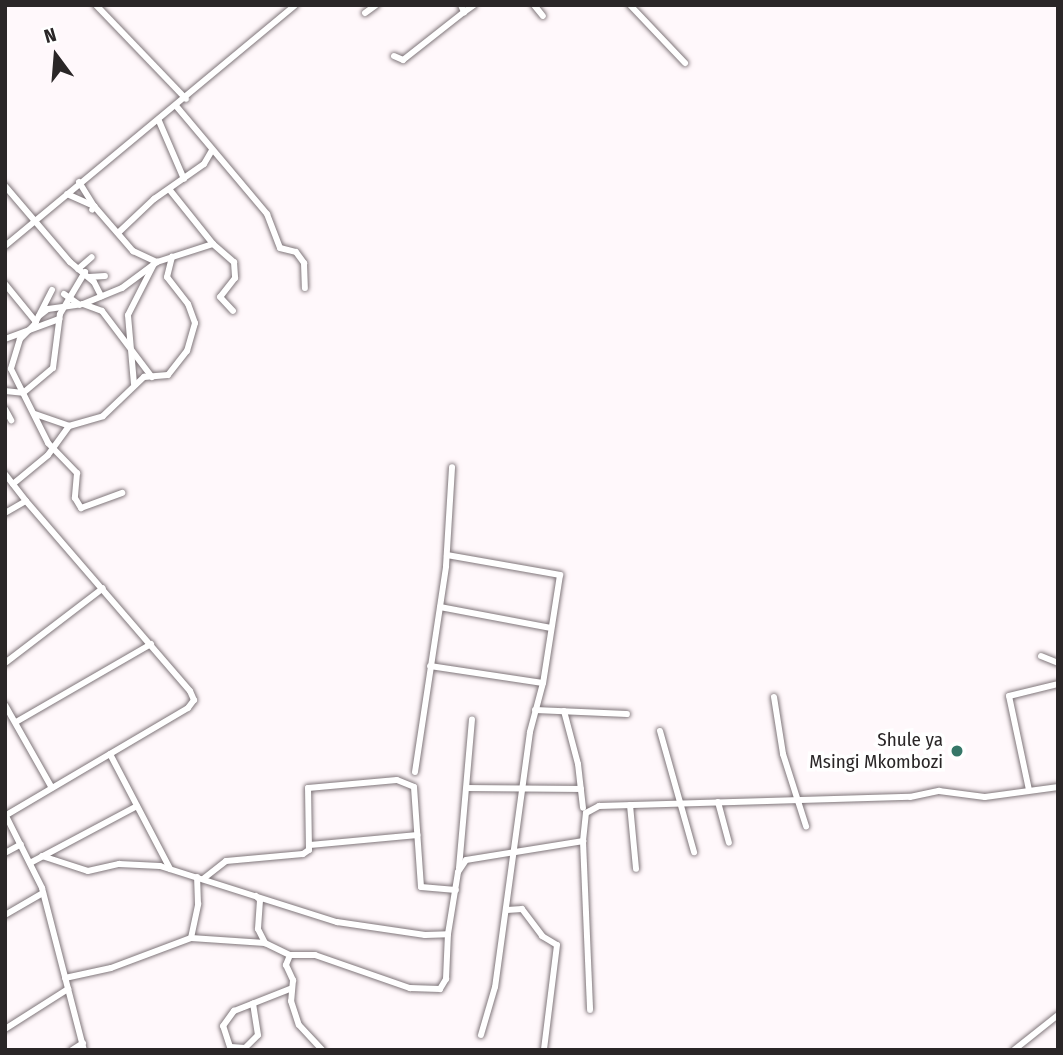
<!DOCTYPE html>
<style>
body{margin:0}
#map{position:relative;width:1063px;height:1055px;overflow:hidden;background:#fff8fb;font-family:"Fira Sans Condensed",sans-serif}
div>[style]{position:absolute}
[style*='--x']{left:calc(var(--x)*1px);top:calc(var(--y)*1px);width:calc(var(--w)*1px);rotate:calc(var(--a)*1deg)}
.roads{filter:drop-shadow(0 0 2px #80767a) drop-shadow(0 0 2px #80767a)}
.minor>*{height:6px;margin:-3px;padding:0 3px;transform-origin:3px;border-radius:3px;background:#fff}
.dots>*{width:19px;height:19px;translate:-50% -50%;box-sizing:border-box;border:4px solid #fff;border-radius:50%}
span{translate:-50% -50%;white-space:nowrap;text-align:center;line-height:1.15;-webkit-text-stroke:7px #fff;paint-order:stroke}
.poi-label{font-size:19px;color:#2a2627}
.right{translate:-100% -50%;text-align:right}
.frame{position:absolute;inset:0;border:7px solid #2a2627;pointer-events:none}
.north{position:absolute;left:21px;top:21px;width:70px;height:70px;-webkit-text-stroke:5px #fff;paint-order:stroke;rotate:344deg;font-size:19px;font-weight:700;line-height:28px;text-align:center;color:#2a2627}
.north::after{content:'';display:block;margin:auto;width:24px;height:32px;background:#2a2627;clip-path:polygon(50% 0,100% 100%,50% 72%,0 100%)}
</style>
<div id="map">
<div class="roads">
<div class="minor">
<div style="--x:96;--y:5;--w:130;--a:46.2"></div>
<div style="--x:461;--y:5;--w:8;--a:67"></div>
<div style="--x:464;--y:12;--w:12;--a:-35"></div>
<div style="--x:534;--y:5;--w:14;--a:51"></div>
<div style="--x:630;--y:5;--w:80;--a:46.5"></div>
<div style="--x:365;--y:13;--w:14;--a:-36"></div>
<div style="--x:394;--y:56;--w:10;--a:24"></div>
<div style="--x:403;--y:60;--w:78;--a:-38.2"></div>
<div style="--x:177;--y:107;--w:140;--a:49.9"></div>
<div style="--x:267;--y:214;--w:36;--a:69"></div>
<div style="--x:280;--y:248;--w:16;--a:14"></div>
<div style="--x:296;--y:252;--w:14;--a:54"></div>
<div style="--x:304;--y:263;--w:25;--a:88"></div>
<div style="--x:159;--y:121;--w:63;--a:66.7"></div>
<div style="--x:79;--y:182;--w:28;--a:58"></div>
<div style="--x:94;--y:206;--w:4;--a:117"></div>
<div style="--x:5;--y:186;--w:100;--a:49.5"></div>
<div style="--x:70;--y:262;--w:31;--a:40"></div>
<div style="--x:94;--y:282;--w:16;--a:63"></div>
<div style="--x:169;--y:189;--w:70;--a:51.3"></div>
<div style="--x:213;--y:244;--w:28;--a:41"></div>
<div style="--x:234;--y:262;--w:16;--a:86"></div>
<div style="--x:235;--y:278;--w:24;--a:128"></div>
<div style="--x:220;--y:297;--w:19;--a:47"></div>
<div style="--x:67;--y:194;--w:30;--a:24"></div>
<div style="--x:94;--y:206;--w:60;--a:49.1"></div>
<div style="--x:133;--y:251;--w:26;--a:25"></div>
<div style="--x:118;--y:233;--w:50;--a:-43.4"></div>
<div style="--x:154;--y:199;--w:61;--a:-35"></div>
<div style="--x:204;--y:164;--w:16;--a:-60"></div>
<div style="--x:5;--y:246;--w:377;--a:-39.7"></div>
<div style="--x:78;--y:269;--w:18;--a:-41"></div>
<div style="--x:89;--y:277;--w:16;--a:-4"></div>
<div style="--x:5;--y:284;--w:49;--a:50.8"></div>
<div style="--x:52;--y:290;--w:39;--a:117"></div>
<div style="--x:34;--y:325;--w:20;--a:135"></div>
<div style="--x:20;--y:339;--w:31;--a:107"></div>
<div style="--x:11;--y:369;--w:83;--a:63.4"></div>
<div style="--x:48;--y:443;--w:42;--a:46"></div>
<div style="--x:77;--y:473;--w:25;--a:95"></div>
<div style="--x:75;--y:498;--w:12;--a:59"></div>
<div style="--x:81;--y:508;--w:44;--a:-20.1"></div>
<div style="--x:64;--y:294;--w:19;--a:35"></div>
<div style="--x:83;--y:304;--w:20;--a:20"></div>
<div style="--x:102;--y:311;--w:83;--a:52.9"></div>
<div style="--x:39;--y:316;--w:11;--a:-38"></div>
<div style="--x:48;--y:309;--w:35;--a:-8"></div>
<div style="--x:83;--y:304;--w:42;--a:-22.3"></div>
<div style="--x:122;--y:288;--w:44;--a:-36.6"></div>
<div style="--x:157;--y:262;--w:59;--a:-17.8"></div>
<div style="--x:5;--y:339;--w:58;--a:-20.3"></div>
<div style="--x:134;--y:384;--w:69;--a:-95"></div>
<div style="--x:128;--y:315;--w:55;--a:-63"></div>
<div style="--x:5;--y:391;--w:18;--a:6"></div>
<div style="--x:23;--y:393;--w:39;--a:-40"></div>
<div style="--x:53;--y:368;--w:54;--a:-82.6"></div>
<div style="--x:60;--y:314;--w:49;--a:-59.2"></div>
<div style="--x:5;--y:409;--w:13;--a:61"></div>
<div style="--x:35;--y:414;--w:36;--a:19"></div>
<div style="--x:5;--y:474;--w:34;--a:52"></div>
<div style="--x:13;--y:484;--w:45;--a:-39.6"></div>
<div style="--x:48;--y:455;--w:36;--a:-54"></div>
<div style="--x:69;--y:426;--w:35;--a:-16"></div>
<div style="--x:103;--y:416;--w:57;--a:-43.6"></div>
<div style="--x:144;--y:377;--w:24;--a:-5"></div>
<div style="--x:168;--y:375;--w:31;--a:-52"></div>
<div style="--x:187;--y:351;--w:29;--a:-74"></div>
<div style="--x:195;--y:323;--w:20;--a:-110"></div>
<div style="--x:188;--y:304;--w:34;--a:-128"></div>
<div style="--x:167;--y:277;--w:21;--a:-76"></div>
<div style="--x:5;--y:513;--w:24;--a:-30"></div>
<div style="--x:26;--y:501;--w:251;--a:49.2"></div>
<div style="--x:190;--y:691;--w:10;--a:66"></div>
<div style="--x:194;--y:700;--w:10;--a:127"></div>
<div style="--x:188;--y:708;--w:211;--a:149.5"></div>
<div style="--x:447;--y:555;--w:115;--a:10"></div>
<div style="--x:560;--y:575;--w:109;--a:98.9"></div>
<div style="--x:543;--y:683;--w:51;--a:104.9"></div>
<div style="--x:530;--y:732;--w:257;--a:97.8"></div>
<div style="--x:495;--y:987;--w:50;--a:106.3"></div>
<div style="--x:440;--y:607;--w:113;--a:10.7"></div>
<div style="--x:1041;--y:656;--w:18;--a:22"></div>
<div style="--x:5;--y:663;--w:123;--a:-37.4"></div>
<div style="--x:430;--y:666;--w:114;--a:8.6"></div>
<div style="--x:774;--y:697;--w:58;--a:81"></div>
<div style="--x:783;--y:754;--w:76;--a:72.3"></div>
<div style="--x:5;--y:705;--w:95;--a:60.5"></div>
<div style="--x:535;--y:710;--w:92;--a:2.5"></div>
<div style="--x:564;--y:711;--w:55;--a:75.2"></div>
<div style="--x:578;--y:764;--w:44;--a:83.5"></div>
<div style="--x:16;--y:722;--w:156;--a:-30"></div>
<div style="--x:660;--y:731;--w:126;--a:74.3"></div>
<div style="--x:110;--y:754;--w:130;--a:62.4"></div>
<div style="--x:415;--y:772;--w:208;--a:-81.4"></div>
<div style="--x:446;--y:566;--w:99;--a:-86.5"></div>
<div style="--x:467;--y:788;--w:114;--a:0.5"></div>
<div style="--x:1029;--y:790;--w:96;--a:-102"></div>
<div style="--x:1009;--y:696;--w:50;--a:-13.8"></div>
<div style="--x:718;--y:802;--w:42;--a:75"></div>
<div style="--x:630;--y:805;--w:64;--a:84.6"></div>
<div style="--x:5;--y:814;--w:83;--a:63.4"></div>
<div style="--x:42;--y:888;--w:167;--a:75.5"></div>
<div style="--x:583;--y:841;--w:169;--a:87.6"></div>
<div style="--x:310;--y:845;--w:108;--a:-5.3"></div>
<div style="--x:5;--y:853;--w:18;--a:-29"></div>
<div style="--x:42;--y:856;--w:48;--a:18.1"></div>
<div style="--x:88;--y:871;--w:32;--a:-13"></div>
<div style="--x:119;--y:864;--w:41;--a:2.8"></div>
<div style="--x:160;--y:866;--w:186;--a:17.6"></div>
<div style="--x:337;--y:922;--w:89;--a:8.4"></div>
<div style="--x:425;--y:935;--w:23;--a:-2"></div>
<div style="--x:448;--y:934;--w:63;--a:-80.8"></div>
<div style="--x:458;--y:872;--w:14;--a:-56"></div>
<div style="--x:466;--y:860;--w:119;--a:-9.2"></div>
<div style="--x:583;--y:841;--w:28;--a:-84"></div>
<div style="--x:586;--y:813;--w:15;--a:-28"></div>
<div style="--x:599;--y:806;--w:311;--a:-1.7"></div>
<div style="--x:910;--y:797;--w:30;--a:-12"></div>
<div style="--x:939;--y:791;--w:46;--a:7.4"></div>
<div style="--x:985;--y:797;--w:74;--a:-7.8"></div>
<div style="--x:30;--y:863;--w:121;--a:-28"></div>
<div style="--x:459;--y:868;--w:149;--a:-85"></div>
<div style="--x:203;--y:879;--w:29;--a:-38"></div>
<div style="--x:226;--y:861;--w:77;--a:-5.2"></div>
<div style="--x:303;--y:854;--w:7;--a:-34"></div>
<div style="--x:309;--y:850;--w:62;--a:-90.9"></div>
<div style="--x:308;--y:788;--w:89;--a:-5.1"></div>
<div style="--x:397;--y:780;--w:18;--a:22"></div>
<div style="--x:414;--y:787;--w:100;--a:86"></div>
<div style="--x:421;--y:887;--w:35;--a:5"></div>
<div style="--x:256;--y:896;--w:6;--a:45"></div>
<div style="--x:260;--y:900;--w:29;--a:94"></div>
<div style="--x:258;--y:929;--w:16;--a:63"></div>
<div style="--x:265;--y:943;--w:28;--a:26"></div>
<div style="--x:290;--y:955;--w:11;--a:112"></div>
<div style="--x:286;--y:965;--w:17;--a:65"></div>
<div style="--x:293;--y:980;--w:21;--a:95"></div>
<div style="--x:291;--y:1001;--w:25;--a:72"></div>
<div style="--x:299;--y:1025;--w:34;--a:47"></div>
<div style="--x:507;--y:910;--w:15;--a:-4"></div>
<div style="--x:522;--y:909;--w:34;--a:53"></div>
<div style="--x:542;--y:936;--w:17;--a:31"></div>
<div style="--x:557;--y:945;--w:106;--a:97.1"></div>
<div style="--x:5;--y:915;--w:44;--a:-30.1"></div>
<div style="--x:191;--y:938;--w:74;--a:3.9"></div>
<div style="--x:290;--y:955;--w:25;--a:0"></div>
<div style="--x:315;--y:955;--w:101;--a:19.2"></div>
<div style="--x:410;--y:988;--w:30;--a:2"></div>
<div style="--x:440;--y:989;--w:12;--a:-59"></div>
<div style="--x:446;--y:979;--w:45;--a:-87.5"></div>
<div style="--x:65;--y:978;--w:47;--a:-12.3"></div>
<div style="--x:111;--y:968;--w:85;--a:-20.6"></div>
<div style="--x:191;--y:938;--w:35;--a:-78"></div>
<div style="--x:198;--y:904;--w:27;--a:-92"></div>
<div style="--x:5;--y:1029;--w:75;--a:-32.4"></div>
<div style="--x:231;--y:1047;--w:14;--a:4"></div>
<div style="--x:245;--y:1048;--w:18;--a:-45"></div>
<div style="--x:258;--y:1035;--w:32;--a:-99"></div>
<div style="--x:72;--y:1050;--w:13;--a:-32"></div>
<div style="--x:231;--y:1050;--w:25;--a:-108"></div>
<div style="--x:223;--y:1026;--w:19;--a:-54"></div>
<div style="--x:234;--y:1011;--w:62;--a:-21.6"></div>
<div style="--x:1014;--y:1050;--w:56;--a:-38.5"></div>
</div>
</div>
<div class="dots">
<div style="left:957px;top:751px;background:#367768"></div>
</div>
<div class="poi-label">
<span class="right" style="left:943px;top:751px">Shule ya<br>Msingi Mkombozi</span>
</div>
<div class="frame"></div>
<div class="north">N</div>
</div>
